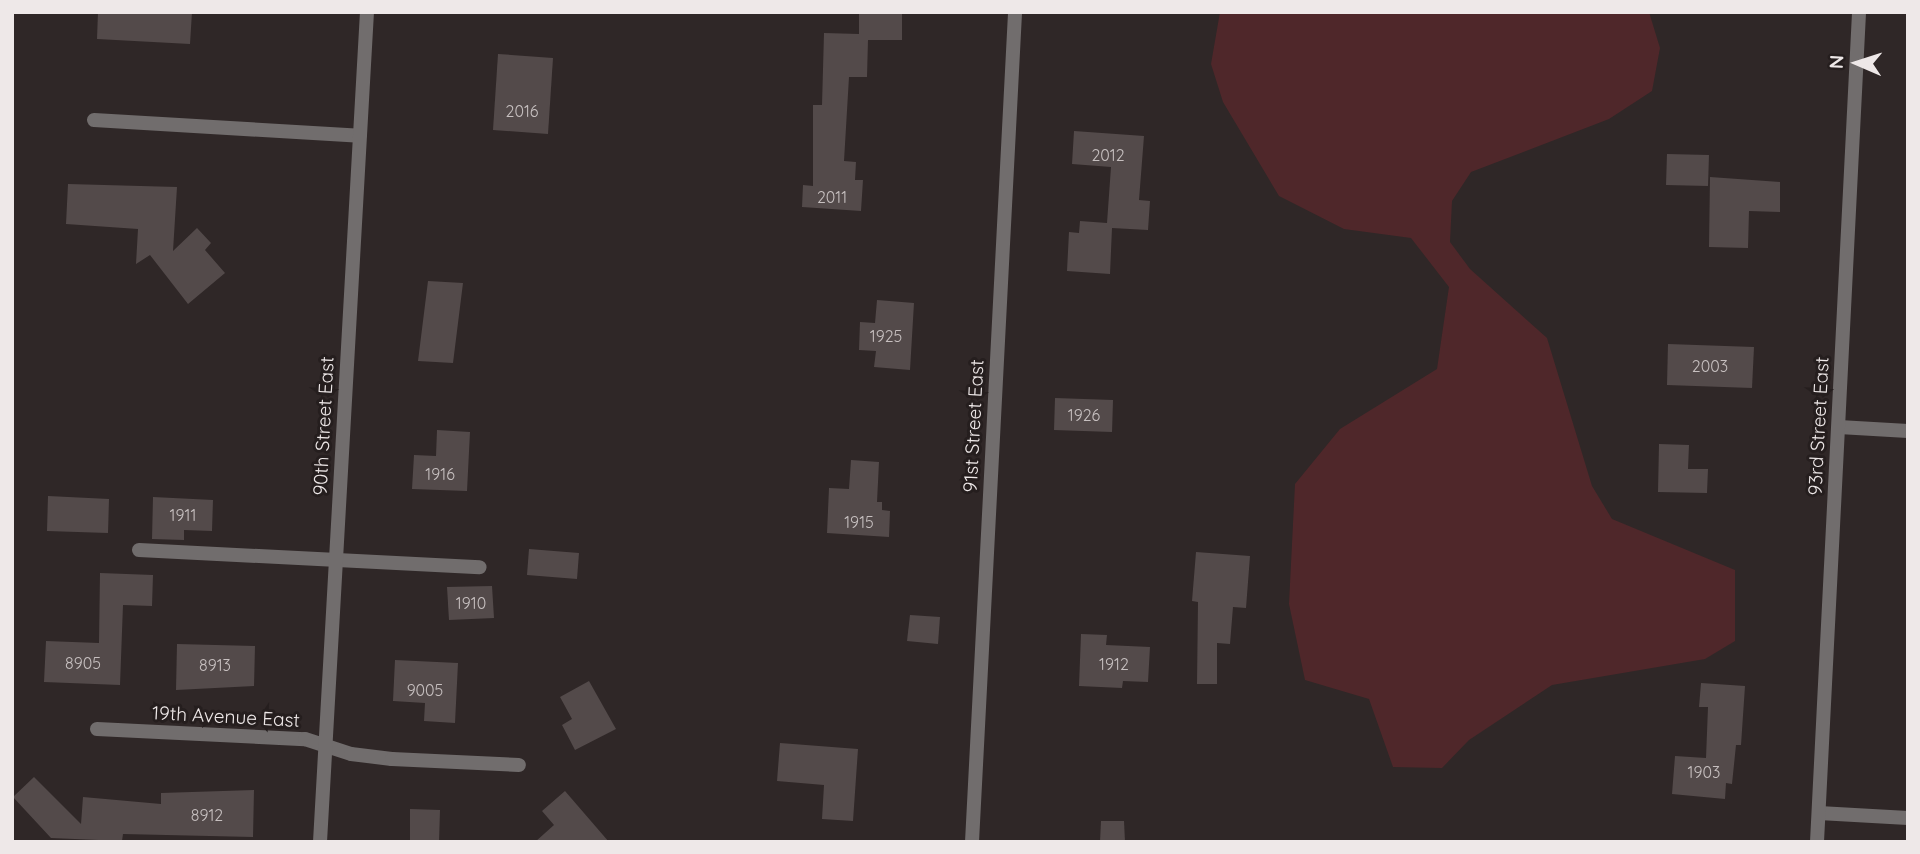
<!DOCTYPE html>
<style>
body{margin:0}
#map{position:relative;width:1920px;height:854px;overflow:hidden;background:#2f2727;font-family:Quicksand,sans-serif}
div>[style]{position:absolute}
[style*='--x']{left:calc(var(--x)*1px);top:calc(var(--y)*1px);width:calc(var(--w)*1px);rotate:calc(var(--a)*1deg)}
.green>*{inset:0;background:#4f272a}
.building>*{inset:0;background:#534a4a}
.lane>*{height:14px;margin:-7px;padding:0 7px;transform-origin:7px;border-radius:7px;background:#716d6d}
.street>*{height:14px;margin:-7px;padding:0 7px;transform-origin:7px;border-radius:7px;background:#716d6d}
span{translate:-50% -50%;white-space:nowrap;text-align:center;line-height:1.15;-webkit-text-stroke:6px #251e1e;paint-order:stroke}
.number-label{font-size:16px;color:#c7c0c0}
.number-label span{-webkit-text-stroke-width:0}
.street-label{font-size:19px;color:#eee8e8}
.frame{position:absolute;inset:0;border:14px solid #eee8e8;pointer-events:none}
.north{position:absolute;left:1822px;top:28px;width:70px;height:70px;-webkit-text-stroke:5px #251e1e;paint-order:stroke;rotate:273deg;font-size:19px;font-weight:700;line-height:28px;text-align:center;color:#eee8e8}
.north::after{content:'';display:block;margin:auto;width:24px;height:32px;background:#eee8e8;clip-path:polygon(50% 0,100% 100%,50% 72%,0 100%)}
</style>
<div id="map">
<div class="green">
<div style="clip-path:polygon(1220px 12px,1649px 12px,1660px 48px,1652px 91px,1609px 119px,1471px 172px,1452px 201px,1450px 242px,1470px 269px,1547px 338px,1592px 486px,1612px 519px,1735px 570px,1735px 641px,1705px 659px,1552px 685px,1469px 740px,1442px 768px,1393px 767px,1369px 699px,1305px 680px,1289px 604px,1295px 484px,1340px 429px,1437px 369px,1449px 287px,1411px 238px,1344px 229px,1279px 196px,1223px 102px,1211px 64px)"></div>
</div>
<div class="building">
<div style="clip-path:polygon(98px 12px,192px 12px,190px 44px,97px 39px)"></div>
<div style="clip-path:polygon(902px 12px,902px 40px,868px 40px,867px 77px,849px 77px,844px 161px,856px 162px,855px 180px,863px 180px,861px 211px,802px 207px,803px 185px,813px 186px,813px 105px,822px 105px,824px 33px,859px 34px,859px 13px)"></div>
<div style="clip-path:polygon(498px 54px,553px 58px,548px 134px,493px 130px)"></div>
<div style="clip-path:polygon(1074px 131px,1144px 136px,1139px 200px,1150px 201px,1148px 230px,1112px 228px,1110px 274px,1067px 271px,1069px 232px,1079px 233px,1080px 221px,1107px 223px,1111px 167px,1072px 164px)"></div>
<div style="clip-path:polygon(1667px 154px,1709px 155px,1708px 186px,1666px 185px)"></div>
<div style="clip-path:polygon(1710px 177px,1780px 182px,1780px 212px,1749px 211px,1748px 248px,1709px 247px)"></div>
<div style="clip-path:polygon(68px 184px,177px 187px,173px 251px,197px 228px,211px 243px,205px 250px,225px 273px,188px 304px,150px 255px,136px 264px,138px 229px,66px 224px)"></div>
<div style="clip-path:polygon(428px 281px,463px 283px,453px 363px,418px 361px)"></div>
<div style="clip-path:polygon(877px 300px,914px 303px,910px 370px,874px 367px,876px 351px,859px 350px,860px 322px,875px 323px)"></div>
<div style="clip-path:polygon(1668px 344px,1754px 347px,1752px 388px,1667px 385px)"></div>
<div style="clip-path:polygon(1055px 398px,1113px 400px,1112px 432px,1054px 430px)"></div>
<div style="clip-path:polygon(437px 430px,470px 432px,467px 491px,412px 489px,414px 455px,436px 456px)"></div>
<div style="clip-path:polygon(1659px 444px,1689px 445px,1688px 469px,1708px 469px,1707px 493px,1658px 492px)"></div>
<div style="clip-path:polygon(851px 460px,879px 462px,877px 502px,882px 502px,882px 510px,890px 511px,889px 537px,827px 533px,829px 488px,849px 489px)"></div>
<div style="clip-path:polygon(48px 496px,109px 499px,108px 533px,47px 531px)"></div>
<div style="clip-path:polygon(153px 497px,213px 500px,212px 531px,184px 530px,184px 540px,152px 539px)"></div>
<div style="clip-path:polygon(529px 549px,579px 553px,577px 579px,527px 575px)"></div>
<div style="clip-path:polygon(1196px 552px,1250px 556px,1246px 608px,1233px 607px,1230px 644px,1217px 643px,1217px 684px,1197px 684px,1198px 602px,1192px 601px)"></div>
<div style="clip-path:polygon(100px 573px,153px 575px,152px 606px,123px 605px,120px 685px,44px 682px,46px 641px,99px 643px)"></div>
<div style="clip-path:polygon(492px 586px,494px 618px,449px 620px,447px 587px)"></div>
<div style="clip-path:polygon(910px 615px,940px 617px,938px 644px,907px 641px)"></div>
<div style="clip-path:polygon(1081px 634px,1107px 635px,1106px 645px,1150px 647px,1148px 682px,1123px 681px,1122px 688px,1079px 686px)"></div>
<div style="clip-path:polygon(177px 644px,255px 646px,254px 686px,176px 690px)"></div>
<div style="clip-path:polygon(395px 660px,458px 663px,455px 723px,424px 721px,425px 703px,393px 701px)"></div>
<div style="clip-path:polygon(589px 681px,616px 729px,575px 750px,562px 725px,572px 719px,560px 697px)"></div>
<div style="clip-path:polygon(1701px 683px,1745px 686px,1741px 745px,1736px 745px,1732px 784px,1726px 783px,1725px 799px,1672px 794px,1675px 756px,1706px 758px,1708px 707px,1699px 707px)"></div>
<div style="clip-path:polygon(780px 743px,858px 749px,853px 821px,822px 819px,824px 785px,777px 781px)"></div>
<div style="clip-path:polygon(34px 777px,81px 824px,83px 797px,161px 804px,161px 793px,254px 790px,253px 837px,123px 834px,122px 841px,51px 838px,13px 797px)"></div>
<div style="clip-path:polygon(565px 791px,609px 842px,535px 842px,554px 825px,542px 811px)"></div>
<div style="clip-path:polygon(410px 809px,440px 810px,439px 842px,410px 842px)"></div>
<div style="clip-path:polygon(1101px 821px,1124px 821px,1125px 842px,1100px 842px)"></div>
</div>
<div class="lane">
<div style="--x:94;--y:120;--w:266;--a:3.4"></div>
<div style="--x:139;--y:550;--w:341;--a:2.9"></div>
</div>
<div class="street">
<div style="--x:1839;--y:427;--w:69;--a:3.3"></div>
<div style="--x:97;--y:729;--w:208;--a:2.8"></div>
<div style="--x:305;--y:739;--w:48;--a:18.1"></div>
<div style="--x:351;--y:754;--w:41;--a:7"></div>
<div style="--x:392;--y:759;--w:127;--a:2.7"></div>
<div style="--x:1819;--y:813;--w:89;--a:3.2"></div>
<div style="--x:320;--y:842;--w:831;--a:-86.76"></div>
<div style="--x:972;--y:842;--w:831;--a:-87.03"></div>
<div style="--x:1817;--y:842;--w:831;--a:-87.1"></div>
</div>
<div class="number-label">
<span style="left:522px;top:111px">2016</span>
<span style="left:1108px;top:155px">2012</span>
<span style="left:832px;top:197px">2011</span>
<span style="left:886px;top:336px">1925</span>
<span style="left:1710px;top:366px">2003</span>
<span style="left:1084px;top:415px">1926</span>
<span style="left:440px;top:474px">1916</span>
<span style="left:183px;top:515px">1911</span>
<span style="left:859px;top:522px">1915</span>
<span style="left:471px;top:603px">1910</span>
<span style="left:83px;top:663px">8905</span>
<span style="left:1114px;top:664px">1912</span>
<span style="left:215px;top:665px">8913</span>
<span style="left:425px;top:690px">9005</span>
<span style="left:1704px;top:772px">1903</span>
<span style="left:207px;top:815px">8912</span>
</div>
<div class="street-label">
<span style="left:324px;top:426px;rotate:-87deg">90th Street East</span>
<span style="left:974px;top:426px;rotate:-87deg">91st Street East</span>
<span style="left:1819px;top:426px;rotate:-87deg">93rd Street East</span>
<span style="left:226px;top:717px;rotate:3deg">19th Avenue East</span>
</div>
<div class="frame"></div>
<div class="north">N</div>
</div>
